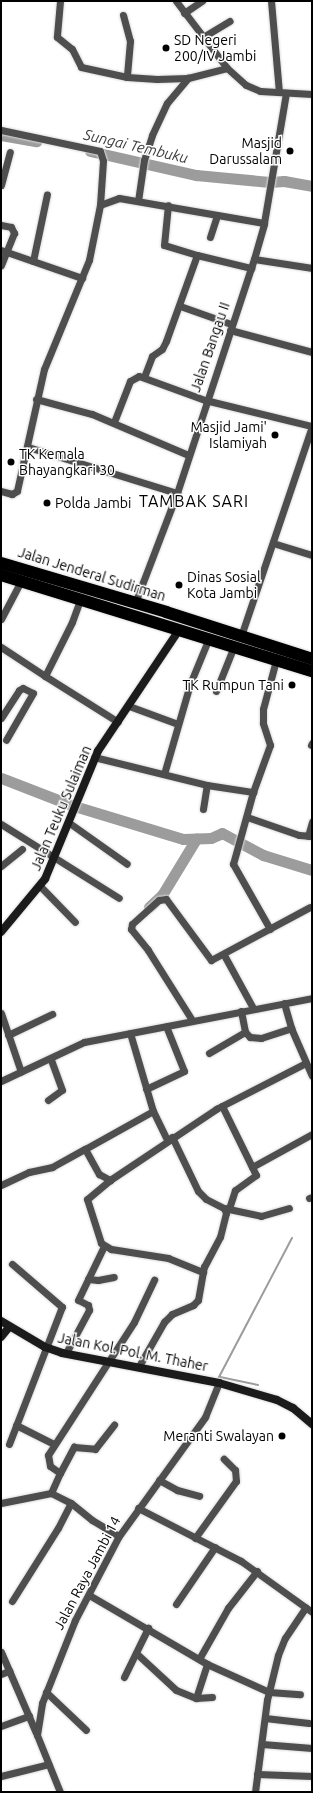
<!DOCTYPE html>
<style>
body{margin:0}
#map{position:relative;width:313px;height:1793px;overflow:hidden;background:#fff;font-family:Ubuntu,sans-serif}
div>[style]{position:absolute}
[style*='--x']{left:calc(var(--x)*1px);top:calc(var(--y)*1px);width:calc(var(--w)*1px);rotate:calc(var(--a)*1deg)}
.stream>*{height:2px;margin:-1px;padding:0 1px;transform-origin:1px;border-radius:1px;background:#9c9c9c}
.river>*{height:11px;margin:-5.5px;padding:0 5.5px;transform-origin:5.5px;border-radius:5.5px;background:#9c9c9c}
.roads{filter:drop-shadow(0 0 1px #dbdbdb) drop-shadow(0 0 1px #dbdbdb)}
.street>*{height:7px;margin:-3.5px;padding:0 3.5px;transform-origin:3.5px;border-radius:3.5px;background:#4e4e4e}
.secondary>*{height:8px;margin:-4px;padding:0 4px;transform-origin:4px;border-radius:4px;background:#1b1b1b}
.highway>*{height:12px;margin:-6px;padding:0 6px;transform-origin:6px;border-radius:6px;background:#000}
.dots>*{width:11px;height:11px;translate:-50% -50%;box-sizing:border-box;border:2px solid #fff;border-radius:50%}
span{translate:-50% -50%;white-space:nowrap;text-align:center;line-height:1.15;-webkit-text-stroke:3px #fff;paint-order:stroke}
.poi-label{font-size:14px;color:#000}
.left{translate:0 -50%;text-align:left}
.right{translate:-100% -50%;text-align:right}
.street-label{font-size:14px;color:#000}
.water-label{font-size:15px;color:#3d3d3d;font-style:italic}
.quarter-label{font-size:16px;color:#000;letter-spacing:1px}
.frame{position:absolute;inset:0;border:2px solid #000;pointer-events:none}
</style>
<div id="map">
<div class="stream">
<div style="--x:258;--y:1385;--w:40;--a:-168"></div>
<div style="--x:219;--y:1377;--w:157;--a:-62.3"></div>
</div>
<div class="river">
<div style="--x:1;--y:135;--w:36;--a:10"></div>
<div style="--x:90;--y:151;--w:109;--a:12.8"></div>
<div style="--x:196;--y:175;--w:74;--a:5.4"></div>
<div style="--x:270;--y:182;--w:14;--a:-4"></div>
<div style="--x:284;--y:181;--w:28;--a:10"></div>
<div style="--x:1;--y:778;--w:75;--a:21.1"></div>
<div style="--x:71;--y:805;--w:117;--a:16.9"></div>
<div style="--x:183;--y:839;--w:28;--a:-2"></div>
<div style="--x:211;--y:838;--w:12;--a:-24"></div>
<div style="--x:222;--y:833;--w:47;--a:28.2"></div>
<div style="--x:263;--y:855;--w:51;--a:17"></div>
<div style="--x:149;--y:907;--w:18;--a:-43"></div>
<div style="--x:162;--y:895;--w:66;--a:-58.7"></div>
</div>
<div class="roads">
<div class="street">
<div style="--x:60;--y:1;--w:36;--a:95"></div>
<div style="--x:57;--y:37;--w:19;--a:39"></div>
<div style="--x:72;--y:49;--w:20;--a:63"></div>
<div style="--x:81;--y:67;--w:47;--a:12.3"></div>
<div style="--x:176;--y:1;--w:84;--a:52.7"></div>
<div style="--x:227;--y:68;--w:25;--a:42"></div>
<div style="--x:246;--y:85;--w:15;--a:23"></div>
<div style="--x:260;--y:91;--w:52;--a:3.3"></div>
<div style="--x:271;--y:1;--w:91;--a:85"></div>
<div style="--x:184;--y:13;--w:22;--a:-34"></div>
<div style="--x:123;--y:15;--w:27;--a:75"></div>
<div style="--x:130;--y:41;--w:36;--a:95"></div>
<div style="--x:127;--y:77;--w:30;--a:4"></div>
<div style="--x:157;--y:79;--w:31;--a:-2"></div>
<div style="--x:188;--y:78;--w:40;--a:-14.4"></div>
<div style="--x:203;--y:37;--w:31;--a:-31"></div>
<div style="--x:1;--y:130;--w:101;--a:12"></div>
<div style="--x:100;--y:151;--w:10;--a:73"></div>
<div style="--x:103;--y:161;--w:44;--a:93.9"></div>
<div style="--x:100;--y:205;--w:56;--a:101.3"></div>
<div style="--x:89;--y:260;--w:118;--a:112.4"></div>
<div style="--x:44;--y:369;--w:125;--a:102.5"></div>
<div style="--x:17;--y:491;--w:6;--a:149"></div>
<div style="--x:12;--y:494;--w:11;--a:-165"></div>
<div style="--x:1;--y:185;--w:34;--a:-75"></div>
<div style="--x:138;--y:201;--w:41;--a:-81.7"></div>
<div style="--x:144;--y:160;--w:26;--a:-72"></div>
<div style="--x:152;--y:135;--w:35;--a:-65"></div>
<div style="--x:167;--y:103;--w:33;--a:-50"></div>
<div style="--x:100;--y:205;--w:20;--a:-20"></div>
<div style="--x:119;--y:198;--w:147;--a:9.8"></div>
<div style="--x:1;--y:225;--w:10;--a:11"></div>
<div style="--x:11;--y:227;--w:7;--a:63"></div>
<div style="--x:14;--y:233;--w:35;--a:112"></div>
<div style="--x:210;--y:237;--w:23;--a:-72"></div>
<div style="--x:1;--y:250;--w:86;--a:19.1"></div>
<div style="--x:197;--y:255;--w:56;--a:13.5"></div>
<div style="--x:254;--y:259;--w:59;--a:8.8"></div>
<div style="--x:33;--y:261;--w:68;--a:-78.2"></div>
<div style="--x:180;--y:306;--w:54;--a:19.4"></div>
<div style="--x:230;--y:330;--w:85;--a:15"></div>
<div style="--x:144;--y:377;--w:22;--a:-69"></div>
<div style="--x:152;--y:356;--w:12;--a:-35"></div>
<div style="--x:162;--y:349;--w:9;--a:-63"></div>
<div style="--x:166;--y:341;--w:91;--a:-70.2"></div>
<div style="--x:197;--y:255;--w:34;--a:-163"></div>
<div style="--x:164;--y:245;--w:40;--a:-84.3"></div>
<div style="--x:36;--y:399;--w:58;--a:15"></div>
<div style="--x:92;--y:414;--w:104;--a:23.1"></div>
<div style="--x:114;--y:422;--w:44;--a:-68.7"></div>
<div style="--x:130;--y:381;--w:10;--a:-29"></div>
<div style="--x:139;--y:376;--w:70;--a:20"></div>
<div style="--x:205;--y:400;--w:110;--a:13.7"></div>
<div style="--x:28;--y:447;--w:156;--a:17.2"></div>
<div style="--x:273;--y:543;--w:41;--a:17.1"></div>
<div style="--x:135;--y:603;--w:118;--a:-69.1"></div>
<div style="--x:177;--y:493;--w:246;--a:-71.8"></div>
<div style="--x:254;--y:259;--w:37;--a:-74"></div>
<div style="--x:264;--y:223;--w:132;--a:-80.4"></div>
<div style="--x:1;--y:619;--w:43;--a:-62.2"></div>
<div style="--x:241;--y:636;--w:222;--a:-71.3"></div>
<div style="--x:1;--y:647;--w:53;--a:33.4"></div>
<div style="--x:45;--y:676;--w:60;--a:-63.4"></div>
<div style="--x:72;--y:622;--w:23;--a:-70"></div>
<div style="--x:45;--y:676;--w:86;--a:32.2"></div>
<div style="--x:216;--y:691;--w:48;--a:-68.2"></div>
<div style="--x:129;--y:706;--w:52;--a:20.2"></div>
<div style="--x:1;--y:718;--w:33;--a:-57"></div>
<div style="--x:19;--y:690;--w:4;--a:-27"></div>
<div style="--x:23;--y:688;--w:11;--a:27"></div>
<div style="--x:33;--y:693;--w:54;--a:119.9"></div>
<div style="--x:311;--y:745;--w:2;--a:-63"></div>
<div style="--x:94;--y:757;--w:116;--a:13.9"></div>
<div style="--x:207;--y:785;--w:47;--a:8.7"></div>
<div style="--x:164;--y:774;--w:94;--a:-73.9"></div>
<div style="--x:190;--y:684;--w:50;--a:-67.6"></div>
<div style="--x:203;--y:809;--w:24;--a:-81"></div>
<div style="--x:247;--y:817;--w:55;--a:19.1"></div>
<div style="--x:299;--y:835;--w:13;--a:4"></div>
<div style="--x:68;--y:822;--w:72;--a:35.4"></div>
<div style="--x:1;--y:824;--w:139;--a:32.1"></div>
<div style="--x:308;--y:836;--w:15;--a:-74"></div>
<div style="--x:1;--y:866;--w:27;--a:-39"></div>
<div style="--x:40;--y:886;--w:50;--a:45.8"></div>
<div style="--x:270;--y:929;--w:75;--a:-119.6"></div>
<div style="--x:233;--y:864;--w:75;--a:-74.5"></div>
<div style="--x:253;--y:792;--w:50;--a:-70.1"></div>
<div style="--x:270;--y:745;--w:23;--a:-108"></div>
<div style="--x:263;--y:723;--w:14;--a:-90"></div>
<div style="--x:263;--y:709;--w:51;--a:-75.1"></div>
<div style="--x:224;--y:955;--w:60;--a:61.3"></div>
<div style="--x:284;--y:1003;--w:26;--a:74"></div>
<div style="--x:291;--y:1028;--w:52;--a:66.4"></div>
<div style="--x:241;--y:1011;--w:21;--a:79"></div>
<div style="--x:245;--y:1032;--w:7;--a:45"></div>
<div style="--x:250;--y:1037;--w:11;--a:5"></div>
<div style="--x:261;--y:1038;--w:32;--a:-18"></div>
<div style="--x:1;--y:1013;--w:62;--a:71.3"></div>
<div style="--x:192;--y:1020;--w:83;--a:-122.2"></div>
<div style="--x:148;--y:950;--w:27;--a:-129"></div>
<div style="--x:131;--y:929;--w:5;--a:-79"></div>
<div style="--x:132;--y:924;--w:36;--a:-42"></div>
<div style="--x:159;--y:900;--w:7;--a:-8"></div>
<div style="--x:166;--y:899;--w:76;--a:53.6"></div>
<div style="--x:211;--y:960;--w:112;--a:-28.2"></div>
<div style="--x:130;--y:1033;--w:81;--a:73.6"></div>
<div style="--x:153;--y:1111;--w:32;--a:64"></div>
<div style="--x:8;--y:1035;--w:49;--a:-25.5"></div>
<div style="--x:209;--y:1053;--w:42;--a:-30.3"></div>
<div style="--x:1;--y:1081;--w:92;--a:-25.2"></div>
<div style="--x:84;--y:1042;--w:232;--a:-10.9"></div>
<div style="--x:146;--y:1089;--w:42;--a:-25.3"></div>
<div style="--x:184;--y:1071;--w:48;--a:-111.8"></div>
<div style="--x:48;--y:1100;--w:17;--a:-36"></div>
<div style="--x:62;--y:1090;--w:33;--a:-110"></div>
<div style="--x:222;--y:1106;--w:77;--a:63.8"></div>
<div style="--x:256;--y:1175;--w:26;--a:144"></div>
<div style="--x:235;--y:1190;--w:19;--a:108"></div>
<div style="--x:172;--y:1137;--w:60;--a:64.3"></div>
<div style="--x:198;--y:1191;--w:11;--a:45"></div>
<div style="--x:206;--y:1199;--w:20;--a:27"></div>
<div style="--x:224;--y:1208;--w:38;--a:12"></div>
<div style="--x:261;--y:1216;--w:29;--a:-16"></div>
<div style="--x:85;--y:1149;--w:78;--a:-29.2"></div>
<div style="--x:252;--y:1167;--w:68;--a:-28.8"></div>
<div style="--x:110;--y:1180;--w:30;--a:140"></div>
<div style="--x:87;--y:1199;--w:46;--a:72.3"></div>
<div style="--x:101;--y:1243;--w:12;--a:31"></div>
<div style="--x:111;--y:1249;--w:58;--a:9"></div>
<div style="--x:168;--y:1258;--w:38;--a:22"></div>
<div style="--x:1;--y:1185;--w:31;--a:-25"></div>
<div style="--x:29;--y:1172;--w:24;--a:-12"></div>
<div style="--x:52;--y:1167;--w:38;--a:-29"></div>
<div style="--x:85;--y:1149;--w:29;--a:61"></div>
<div style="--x:99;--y:1174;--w:13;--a:29"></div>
<div style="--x:110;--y:1180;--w:128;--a:-33.8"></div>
<div style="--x:216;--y:1109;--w:101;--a:-27.1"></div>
<div style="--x:309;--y:1198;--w:3;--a:-18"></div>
<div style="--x:88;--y:1279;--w:10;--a:6"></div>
<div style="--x:98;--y:1280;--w:16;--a:-11"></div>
<div style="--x:66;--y:1353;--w:49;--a:-61.9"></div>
<div style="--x:89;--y:1310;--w:5;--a:-101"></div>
<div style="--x:88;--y:1305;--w:11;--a:-153"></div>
<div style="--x:78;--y:1300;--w:60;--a:-64.3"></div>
<div style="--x:139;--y:1366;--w:51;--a:-60.4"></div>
<div style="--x:164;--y:1322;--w:11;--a:-45"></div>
<div style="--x:172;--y:1314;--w:23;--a:-23"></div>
<div style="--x:193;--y:1305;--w:7;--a:-45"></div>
<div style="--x:198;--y:1300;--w:34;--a:-80"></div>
<div style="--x:204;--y:1267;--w:34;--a:-62"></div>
<div style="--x:220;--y:1237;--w:25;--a:-76"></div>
<div style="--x:226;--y:1213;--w:5;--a:-112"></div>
<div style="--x:16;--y:1425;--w:42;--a:26.6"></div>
<div style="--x:9;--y:1444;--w:147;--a:-68.9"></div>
<div style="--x:62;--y:1307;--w:66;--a:-139.3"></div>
<div style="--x:60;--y:1473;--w:30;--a:-62"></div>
<div style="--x:74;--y:1447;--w:21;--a:5"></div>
<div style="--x:95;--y:1449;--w:31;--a:-52"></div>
<div style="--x:159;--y:1480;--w:21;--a:29"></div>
<div style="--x:177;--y:1490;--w:23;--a:15"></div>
<div style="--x:51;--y:1493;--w:22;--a:-66"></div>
<div style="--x:60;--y:1473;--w:12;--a:-145"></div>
<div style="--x:50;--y:1466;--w:11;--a:-100"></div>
<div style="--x:48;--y:1455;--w:158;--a:-57.1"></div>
<div style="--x:134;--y:1322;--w:47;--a:-64.5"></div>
<div style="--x:1;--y:1503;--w:51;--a:-11.3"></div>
<div style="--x:51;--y:1493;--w:22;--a:27"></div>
<div style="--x:71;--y:1503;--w:27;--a:39"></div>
<div style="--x:92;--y:1520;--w:31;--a:31"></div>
<div style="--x:138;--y:1508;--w:116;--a:27.2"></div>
<div style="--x:241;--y:1561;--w:87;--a:35.7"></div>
<div style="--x:195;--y:1538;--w:70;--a:-54.3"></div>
<div style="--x:236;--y:1481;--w:11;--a:-95"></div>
<div style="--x:235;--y:1470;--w:16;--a:-135"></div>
<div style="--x:89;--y:1595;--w:137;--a:30.3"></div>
<div style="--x:207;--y:1664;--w:68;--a:24.3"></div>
<div style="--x:269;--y:1692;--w:31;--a:4"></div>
<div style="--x:12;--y:1601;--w:86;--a:-57.8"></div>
<div style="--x:58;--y:1528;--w:28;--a:-63"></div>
<div style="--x:176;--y:1604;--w:69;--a:-55.6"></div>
<div style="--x:1;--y:1652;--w:88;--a:66.6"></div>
<div style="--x:136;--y:1653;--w:54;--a:42.8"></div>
<div style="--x:176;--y:1690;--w:22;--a:22"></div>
<div style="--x:196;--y:1698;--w:16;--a:-4"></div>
<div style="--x:199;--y:1659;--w:59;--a:-60.4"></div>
<div style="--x:228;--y:1608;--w:47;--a:-51.9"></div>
<div style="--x:1;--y:1674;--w:9;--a:-21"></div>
<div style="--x:124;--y:1677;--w:55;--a:-63.9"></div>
<div style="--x:46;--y:1692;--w:55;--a:43.5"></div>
<div style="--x:196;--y:1698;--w:36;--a:-72"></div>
<div style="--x:265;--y:1718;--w:44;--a:6.5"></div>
<div style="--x:1;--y:1726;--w:30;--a:-20"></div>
<div style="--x:262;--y:1744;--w:50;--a:4.6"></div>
<div style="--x:257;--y:1774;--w:55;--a:2.1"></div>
<div style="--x:1;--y:1776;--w:49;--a:-14"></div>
<div style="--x:60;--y:1792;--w:61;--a:-112"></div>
<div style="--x:37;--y:1735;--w:32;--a:-81"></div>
<div style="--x:42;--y:1703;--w:89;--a:-68.3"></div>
<div style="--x:75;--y:1620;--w:95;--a:-62.4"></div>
<div style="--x:119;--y:1536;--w:147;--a:-54.1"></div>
<div style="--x:205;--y:1417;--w:37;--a:-68"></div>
<div style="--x:255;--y:1792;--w:93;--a:-82.6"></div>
<div style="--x:267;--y:1700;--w:46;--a:-76.3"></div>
<div style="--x:278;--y:1655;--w:18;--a:-68"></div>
<div style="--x:285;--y:1638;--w:37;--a:-56"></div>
</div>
<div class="secondary">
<div style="--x:1;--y:932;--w:69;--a:-50.3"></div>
<div style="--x:45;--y:879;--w:139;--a:-67.5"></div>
<div style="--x:98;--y:751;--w:146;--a:-56.2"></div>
<div style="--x:1;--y:1321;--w:51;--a:30.6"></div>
<div style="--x:45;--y:1347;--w:18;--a:19"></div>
<div style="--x:62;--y:1353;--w:160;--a:10.8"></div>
<div style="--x:219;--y:1383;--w:60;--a:16.3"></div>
<div style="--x:277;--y:1400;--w:18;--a:27"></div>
<div style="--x:293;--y:1408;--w:25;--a:40"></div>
<div style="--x:1;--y:1337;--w:13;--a:-51"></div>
</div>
<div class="highway">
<div style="--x:1;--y:563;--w:172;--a:16.5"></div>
<div style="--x:166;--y:612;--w:153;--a:17.8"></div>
<div style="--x:1;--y:575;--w:325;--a:17.2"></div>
</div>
</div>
<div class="dots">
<div style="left:166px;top:48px;background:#000"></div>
<div style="left:290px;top:151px;background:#000"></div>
<div style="left:275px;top:435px;background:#000"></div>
<div style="left:11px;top:462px;background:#000"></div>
<div style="left:47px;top:503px;background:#000"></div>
<div style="left:179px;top:585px;background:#000"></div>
<div style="left:292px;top:685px;background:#000"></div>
<div style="left:282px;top:1436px;background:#000"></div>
</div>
<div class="poi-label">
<span class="left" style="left:174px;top:48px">SD Negeri<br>200/IV Jambi</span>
<span class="right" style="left:282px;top:151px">Masjid<br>Darussalam</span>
<span class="right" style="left:267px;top:435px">Masjid Jami'<br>Islamiyah</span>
<span class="left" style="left:19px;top:462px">TK Kemala<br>Bhayangkari 30</span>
<span class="left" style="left:55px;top:503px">Polda Jambi</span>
<span class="left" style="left:187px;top:585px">Dinas Sosial<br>Kota Jambi</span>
<span class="right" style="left:284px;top:685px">TK Rumpun Tani</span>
<span class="right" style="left:274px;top:1436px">Meranti Swalayan</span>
</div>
<div class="street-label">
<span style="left:210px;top:347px;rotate:-71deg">Jalan Bangau II</span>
<span style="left:92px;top:574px;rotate:17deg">Jalan Jenderal Sudirman</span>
<span style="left:61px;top:808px;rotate:-67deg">Jalan Teuku Sulaiman</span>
<span style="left:133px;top:1352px;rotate:11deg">Jalan Kol. Pol. M. Thaher</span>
<span style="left:87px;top:1573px;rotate:-62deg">Jalan Raya Jambi 14</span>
</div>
<div class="water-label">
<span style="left:136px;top:146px;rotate:13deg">Sungai Tembuku</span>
</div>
<div class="quarter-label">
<span style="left:194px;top:501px">TAMBAK SARI</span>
</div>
<div class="frame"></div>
</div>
